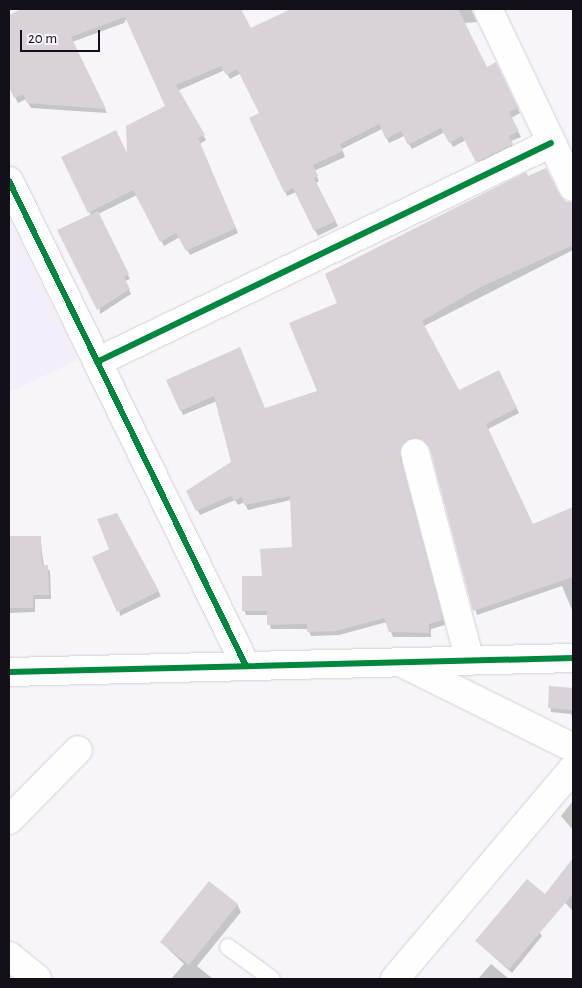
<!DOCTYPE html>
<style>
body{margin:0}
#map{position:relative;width:582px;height:988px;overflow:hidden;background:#f7f5f9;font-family:"Alegreya Sans",sans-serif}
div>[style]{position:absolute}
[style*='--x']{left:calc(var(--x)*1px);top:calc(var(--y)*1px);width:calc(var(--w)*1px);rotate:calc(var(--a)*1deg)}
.education>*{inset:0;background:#f4edfa}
.shadow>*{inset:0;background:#0003}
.building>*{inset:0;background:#d9d3d9}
.roads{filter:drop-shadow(0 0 1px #d3d0d8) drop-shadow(0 0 1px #d3d0d8)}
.service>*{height:16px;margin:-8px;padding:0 8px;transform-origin:8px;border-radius:8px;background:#fefefe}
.minor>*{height:28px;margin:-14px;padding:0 14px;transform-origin:14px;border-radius:14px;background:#fefefe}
.cycleway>*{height:6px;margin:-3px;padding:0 3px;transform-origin:3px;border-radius:3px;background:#00873e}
span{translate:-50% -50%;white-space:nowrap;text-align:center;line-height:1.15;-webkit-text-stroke:4px #f6f4fa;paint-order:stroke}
.frame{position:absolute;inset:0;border:10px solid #13101a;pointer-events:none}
.scale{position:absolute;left:20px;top:30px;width:80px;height:22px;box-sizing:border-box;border:2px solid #13101a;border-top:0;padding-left:6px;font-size:15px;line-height:18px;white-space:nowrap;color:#13101a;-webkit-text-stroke:4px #f6f4fa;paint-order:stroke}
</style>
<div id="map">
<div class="education">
<div style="clip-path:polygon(9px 218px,78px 360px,9px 392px)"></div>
</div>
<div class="shadow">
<div style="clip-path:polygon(24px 9px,189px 9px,195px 20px,217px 9px,240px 9px,251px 30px,294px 9px,471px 9px,477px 22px,464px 23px,487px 69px,498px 69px,520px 113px,511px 118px,521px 137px,511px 141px,514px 149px,480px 166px,466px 140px,453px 147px,445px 132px,412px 149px,404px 136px,389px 143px,382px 129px,342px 149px,345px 157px,314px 171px,319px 181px,316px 183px,338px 226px,318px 236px,296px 192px,287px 196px,285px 191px,261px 114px,241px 73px,230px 79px,225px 70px,177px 91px,206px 140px,200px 144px,238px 233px,190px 255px,180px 237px,164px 246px,137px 195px,98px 214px,130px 279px,125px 281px,131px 294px,100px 314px,90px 212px,167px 107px,127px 17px,124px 23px,72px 42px,107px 113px,31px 108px,26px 99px,18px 103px,9px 85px,9px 17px)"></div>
<div style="clip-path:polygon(546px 169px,573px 221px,573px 250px,424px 326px,459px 392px,501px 376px,519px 413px,488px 429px,533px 526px,573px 508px,573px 612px,562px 586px,477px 615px,430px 446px,415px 442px,406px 447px,402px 463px,445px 625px,431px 629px,431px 637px,393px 637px,387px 622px,339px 635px,311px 636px,308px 629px,271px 629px,268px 615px,246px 615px,244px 610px,263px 577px,293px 548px,291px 500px,248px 510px,244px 502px,238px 505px,235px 500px,200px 515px,187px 491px,232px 463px,217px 401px,183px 415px,168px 380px,265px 409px,318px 392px,339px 304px)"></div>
<div style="clip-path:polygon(117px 515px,161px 596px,120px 616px,111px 549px)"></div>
<div style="clip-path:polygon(40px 537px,44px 566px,50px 571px,51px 599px,35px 599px,35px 612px,9px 613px,9px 538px)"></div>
<div style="clip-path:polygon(550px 687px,573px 689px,573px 721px,571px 714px,551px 712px)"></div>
<div style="clip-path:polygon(573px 801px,573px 830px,561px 816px)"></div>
<div style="clip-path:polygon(573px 860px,573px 911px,551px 888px)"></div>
<div style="clip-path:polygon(237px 904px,241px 912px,197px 966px,213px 979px,171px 979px,184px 964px,161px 942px)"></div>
<div style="clip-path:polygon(539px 932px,542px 936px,512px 973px,476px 941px)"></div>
<div style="clip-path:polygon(491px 964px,509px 979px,478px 979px)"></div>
</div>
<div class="building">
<div style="clip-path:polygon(22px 9px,241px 9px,251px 28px,291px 9px,458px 9px,487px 67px,496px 62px,518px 108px,509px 112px,519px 131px,509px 136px,513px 144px,476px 162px,462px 136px,449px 143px,441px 128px,408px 145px,401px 131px,386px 139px,379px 124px,340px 144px,343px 151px,313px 165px,318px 176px,314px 178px,336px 221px,314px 231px,293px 188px,284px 192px,249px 118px,259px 113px,237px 69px,226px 75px,221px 66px,176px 85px,205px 135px,198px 138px,236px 228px,186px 251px,176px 233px,160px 242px,133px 190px,88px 213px,61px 157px,116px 130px,127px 153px,126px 126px,165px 106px,125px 17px,71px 37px,106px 109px,27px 103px,23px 94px,14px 98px,9px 87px,9px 15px)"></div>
<div style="clip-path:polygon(546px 168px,559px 194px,566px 202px,573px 202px,573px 245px,479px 288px,422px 321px,459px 390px,499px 370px,517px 408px,486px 424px,533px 524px,573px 507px,573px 577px,473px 611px,430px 449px,426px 442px,412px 438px,404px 442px,400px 457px,443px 620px,429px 624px,429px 633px,389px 632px,384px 618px,336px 631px,307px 632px,307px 624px,267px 625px,267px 611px,242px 611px,242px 576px,262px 576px,260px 549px,292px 547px,290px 496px,244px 505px,242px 497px,234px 501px,231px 496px,196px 511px,186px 491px,231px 462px,214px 396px,180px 411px,166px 380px,240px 347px,265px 408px,317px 391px,289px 323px,337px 303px,325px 274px,526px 172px,528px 176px)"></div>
<div style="clip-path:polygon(98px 211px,129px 274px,124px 277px,130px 289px,97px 310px,57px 230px)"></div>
<div style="clip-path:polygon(117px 513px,159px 591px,117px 612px,92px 557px,109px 549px,97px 519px)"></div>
<div style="clip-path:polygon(9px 536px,41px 536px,42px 565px,48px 565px,49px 595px,33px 595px,33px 608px,9px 608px)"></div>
<div style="clip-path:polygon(549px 686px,573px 688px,573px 710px,548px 708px)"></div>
<div style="clip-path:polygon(573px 858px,573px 894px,509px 969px,475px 941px,527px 879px,545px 894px)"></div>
<div style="clip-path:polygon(209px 881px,238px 904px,189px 965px,160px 942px)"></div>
</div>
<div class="roads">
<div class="service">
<div style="--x:228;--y:947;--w:54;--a:36"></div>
</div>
<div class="minor">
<div style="--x:488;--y:9;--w:197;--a:64.5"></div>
<div style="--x:9;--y:181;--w:538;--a:63.96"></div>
<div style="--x:97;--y:362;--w:504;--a:-25.75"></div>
<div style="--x:415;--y:453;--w:212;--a:75.2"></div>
<div style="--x:400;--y:662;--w:193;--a:26.4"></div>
<div style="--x:9;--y:672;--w:564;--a:-1.42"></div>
<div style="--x:9;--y:820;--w:98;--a:-45.4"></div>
<div style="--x:9;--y:956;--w:36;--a:39"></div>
<div style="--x:395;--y:979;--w:276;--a:-49.8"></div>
</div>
</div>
<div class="cycleway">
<div style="--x:9;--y:181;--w:538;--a:63.96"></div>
<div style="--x:97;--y:362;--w:504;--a:-25.75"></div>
<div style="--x:9;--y:672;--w:564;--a:-1.42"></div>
</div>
<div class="frame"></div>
<div class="scale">20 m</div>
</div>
